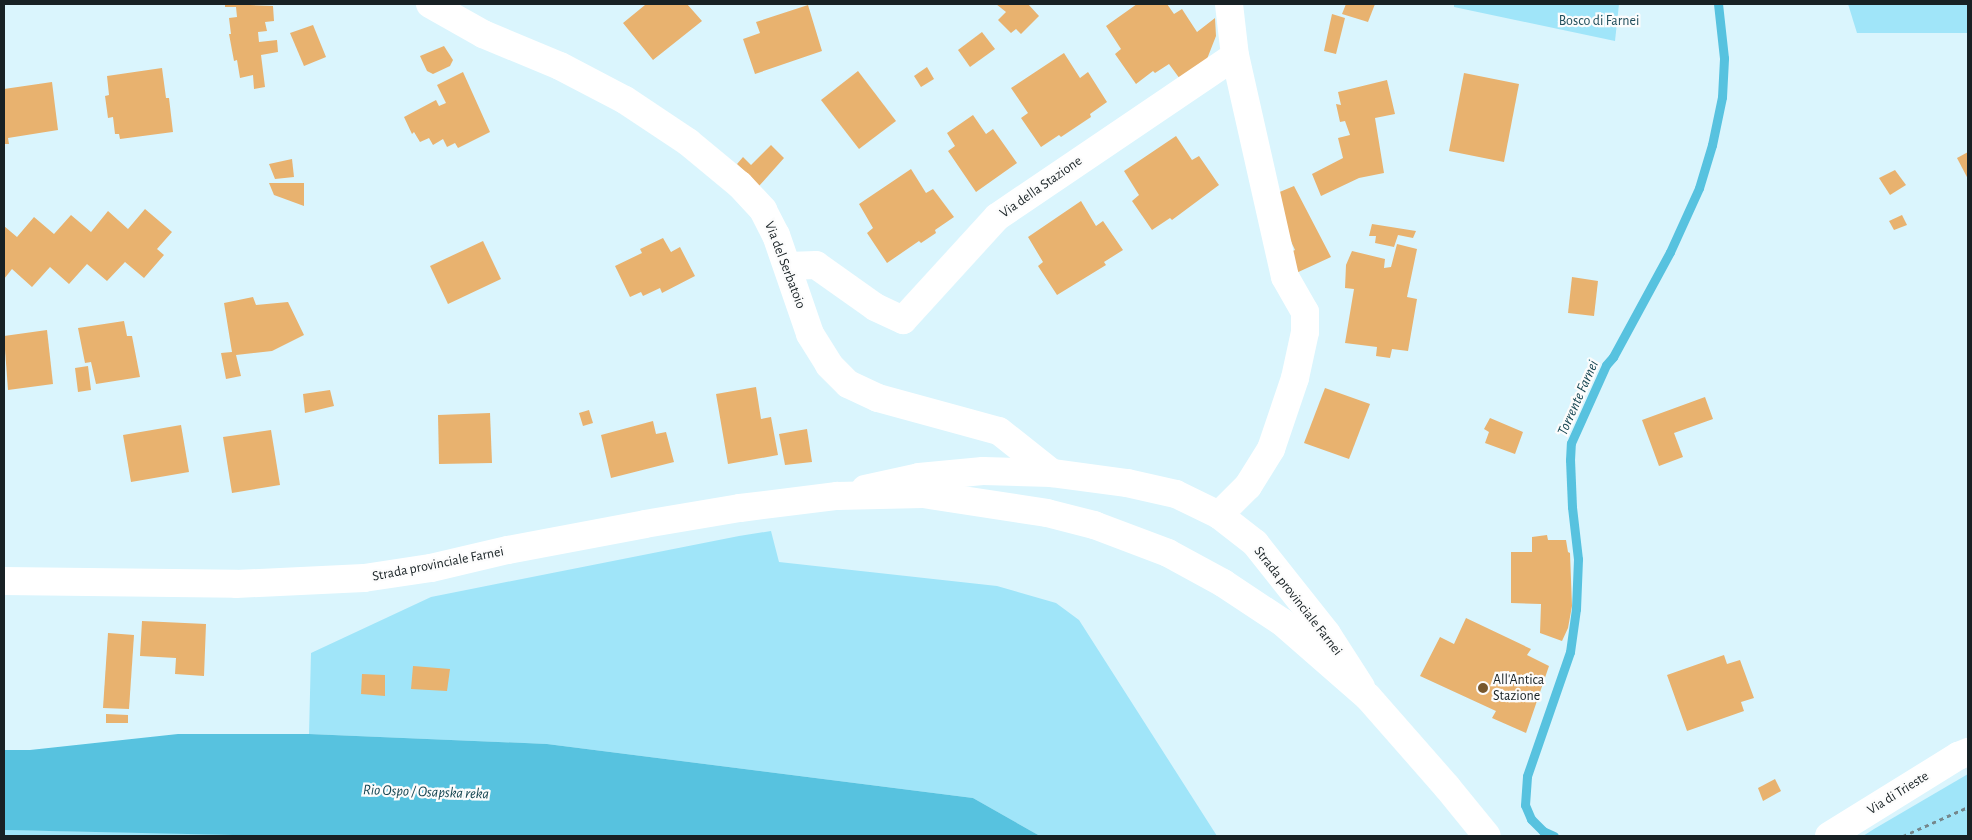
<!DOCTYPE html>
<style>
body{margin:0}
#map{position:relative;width:1972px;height:840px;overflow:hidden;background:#daf5fd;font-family:"Alegreya Sans",sans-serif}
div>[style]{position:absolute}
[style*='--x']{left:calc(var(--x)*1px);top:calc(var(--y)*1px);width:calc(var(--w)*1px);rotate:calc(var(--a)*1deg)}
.green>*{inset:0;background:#a0e5f9}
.water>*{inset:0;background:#57c2df}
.stream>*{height:9px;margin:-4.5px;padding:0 4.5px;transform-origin:4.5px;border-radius:4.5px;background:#57c2df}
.building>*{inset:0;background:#e8b26f}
.path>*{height:3px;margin-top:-1.5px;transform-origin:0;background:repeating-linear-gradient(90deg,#75878c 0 4px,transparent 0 8px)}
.street>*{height:28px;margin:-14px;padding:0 14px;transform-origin:14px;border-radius:14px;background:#fff}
.secondary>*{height:28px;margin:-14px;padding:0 14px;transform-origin:14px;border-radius:14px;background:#fff}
.dots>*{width:14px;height:14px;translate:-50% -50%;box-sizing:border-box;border:2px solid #fcfcfc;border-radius:50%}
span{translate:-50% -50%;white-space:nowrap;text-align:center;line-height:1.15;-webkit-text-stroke:4.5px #fcfcfc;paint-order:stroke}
.park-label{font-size:14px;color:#204e5b}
.street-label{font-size:14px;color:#182124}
.poi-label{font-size:14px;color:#182124}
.left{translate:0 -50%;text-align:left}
.water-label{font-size:15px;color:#184753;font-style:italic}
.frame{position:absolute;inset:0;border:5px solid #182124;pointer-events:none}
</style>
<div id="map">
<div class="green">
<div style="clip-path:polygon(1454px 4px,1619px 4px,1615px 41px,1454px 7px)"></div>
<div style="clip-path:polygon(1848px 4px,1968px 4px,1968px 33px,1857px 33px)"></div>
<div style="clip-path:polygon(771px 531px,779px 562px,997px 586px,1056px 603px,1079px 620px,1217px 836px,1040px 836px,973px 798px,547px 744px,309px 734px,311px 653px,431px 597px,739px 536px)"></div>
<div style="clip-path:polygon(1968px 774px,1968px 836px,1863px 836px,1874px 829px)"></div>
<div style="clip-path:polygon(4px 830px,167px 833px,282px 836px,4px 836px)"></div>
</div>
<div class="water">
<div style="clip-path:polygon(178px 734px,309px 734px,547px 744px,973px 798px,1040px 836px,282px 836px,4px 830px,4px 750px,30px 750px)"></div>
</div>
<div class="stream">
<div style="--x:1554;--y:836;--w:12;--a:-156"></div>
<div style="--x:1543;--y:831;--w:17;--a:-135"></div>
<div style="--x:1531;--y:819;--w:15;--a:-113"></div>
<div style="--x:1525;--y:805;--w:29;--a:-86"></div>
<div style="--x:1527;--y:776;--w:131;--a:-70.9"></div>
<div style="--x:1570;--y:652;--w:43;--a:-82.1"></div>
<div style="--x:1576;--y:609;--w:50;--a:-87.7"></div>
<div style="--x:1578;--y:559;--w:52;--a:-96.6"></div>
<div style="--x:1572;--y:507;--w:47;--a:-92.4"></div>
<div style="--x:1570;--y:460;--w:17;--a:-87"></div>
<div style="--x:1571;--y:443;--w:85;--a:-65.8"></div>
<div style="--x:1606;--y:365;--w:11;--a:-49"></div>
<div style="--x:1613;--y:357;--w:119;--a:-61.5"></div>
<div style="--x:1670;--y:252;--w:70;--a:-65.6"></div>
<div style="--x:1699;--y:188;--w:45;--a:-73.2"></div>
<div style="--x:1712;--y:145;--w:49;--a:-78.2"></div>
<div style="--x:1722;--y:97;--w:39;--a:-87"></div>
<div style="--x:1724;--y:58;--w:54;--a:-96.3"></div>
</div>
<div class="building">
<div style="clip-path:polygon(225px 4px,273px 6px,274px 21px,265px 22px,267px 31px,258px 32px,259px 42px,277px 40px,278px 52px,261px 55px,265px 87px,254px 89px,253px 75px,240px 78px,237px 60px,234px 61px,229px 34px,231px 34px,229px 18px,237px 17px,236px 7px,225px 7px)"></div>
<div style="clip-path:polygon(643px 4px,687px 4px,702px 21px,653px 60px,623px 23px,645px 5px)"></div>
<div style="clip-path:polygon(996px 4px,1028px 4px,1039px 16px,1021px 34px,1016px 29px,1011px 33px,998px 20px,1006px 12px)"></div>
<div style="clip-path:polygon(1137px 4px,1167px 4px,1174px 14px,1182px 9px,1197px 32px,1215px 18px,1216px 36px,1207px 59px,1180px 79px,1169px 64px,1155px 73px,1153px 71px,1136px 84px,1115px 54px,1121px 49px,1106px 26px)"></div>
<div style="clip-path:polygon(1346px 4px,1375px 4px,1368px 22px,1342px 14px)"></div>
<div style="clip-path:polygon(808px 5px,822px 51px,755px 74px,743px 39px,760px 33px,756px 22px)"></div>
<div style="clip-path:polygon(1332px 14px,1345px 18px,1336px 54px,1324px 51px)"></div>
<div style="clip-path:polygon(313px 25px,326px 57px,304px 66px,290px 33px)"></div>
<div style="clip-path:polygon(982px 32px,995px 49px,970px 67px,958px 50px)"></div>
<div style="clip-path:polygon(444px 46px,453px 60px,450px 66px,433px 74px,427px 71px,420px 56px)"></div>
<div style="clip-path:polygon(1064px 53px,1080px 78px,1088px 72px,1107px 102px,1090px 114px,1091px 117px,1061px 137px,1059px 135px,1041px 147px,1021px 118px,1028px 113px,1011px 88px)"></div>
<div style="clip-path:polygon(927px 67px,934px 79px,921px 87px,914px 76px)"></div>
<div style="clip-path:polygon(162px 68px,166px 98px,169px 98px,173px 132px,120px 139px,119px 134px,115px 134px,113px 117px,108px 118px,105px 96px,109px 95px,107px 76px)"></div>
<div style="clip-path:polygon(858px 71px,896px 121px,859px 149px,821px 100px)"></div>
<div style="clip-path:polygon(463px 72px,490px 132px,458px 148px,455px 143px,447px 147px,443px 139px,433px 145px,429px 138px,420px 142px,414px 132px,412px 134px,404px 117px,436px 100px,439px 106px,446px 103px,437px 85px)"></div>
<div style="clip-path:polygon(1464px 73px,1519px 84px,1504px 162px,1449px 151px)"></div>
<div style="clip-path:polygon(1387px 80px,1395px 114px,1375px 118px,1384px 173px,1359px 178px,1321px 196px,1312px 174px,1343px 158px,1338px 138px,1350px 135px,1345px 121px,1340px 122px,1336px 104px,1341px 105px,1338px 92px)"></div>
<div style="clip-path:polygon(52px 82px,58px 130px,8px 138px,9px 144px,4px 144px,4px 89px)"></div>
<div style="clip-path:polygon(973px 115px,986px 134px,993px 129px,1017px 163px,976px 192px,948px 151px,955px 146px,947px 133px)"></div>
<div style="clip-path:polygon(1176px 136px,1192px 160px,1199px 156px,1219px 185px,1172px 220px,1170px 218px,1152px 230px,1132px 201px,1139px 195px,1124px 171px)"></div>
<div style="clip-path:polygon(771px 145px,784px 158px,759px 186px,737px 164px,743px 157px,751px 165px)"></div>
<div style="clip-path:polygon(1968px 152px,1968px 179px,1957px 158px)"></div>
<div style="clip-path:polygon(292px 159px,294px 177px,275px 179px,269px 164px)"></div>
<div style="clip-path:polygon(911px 169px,926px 193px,933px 189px,954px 217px,935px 230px,936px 233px,921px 243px,919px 241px,887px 263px,867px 233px,873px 228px,859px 204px)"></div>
<div style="clip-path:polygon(1895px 170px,1906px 185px,1890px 195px,1879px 178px)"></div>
<div style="clip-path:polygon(269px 183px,304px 183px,304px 206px,274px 195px)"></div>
<div style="clip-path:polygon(1294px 186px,1331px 257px,1294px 274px,1286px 254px,1295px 250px,1270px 196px)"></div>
<div style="clip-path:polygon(1081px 201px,1096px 226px,1103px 221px,1123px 250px,1104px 262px,1106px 265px,1057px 295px,1038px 266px,1043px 262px,1028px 237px)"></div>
<div style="clip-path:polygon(145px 209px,172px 232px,157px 249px,164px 255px,144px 278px,125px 262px,107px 281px,87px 264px,69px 284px,50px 267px,32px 287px,12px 269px,4px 279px,4px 226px,17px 237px,34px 217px,54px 234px,71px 215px,91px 232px,108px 211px,128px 229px)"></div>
<div style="clip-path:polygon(1902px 215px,1907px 225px,1894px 230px,1889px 221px)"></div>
<div style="clip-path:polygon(1372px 224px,1416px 231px,1413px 238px,1398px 235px,1394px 247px,1375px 243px,1376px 236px,1369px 236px)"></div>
<div style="clip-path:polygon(663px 238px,671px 252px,680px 247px,695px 276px,662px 293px,660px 288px,643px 296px,641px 292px,630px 297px,615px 266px,642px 253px,640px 249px)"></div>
<div style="clip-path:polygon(483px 241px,501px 279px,448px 304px,430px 266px)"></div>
<div style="clip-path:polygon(1397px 244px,1417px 249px,1407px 297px,1417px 299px,1408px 351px,1392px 349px,1390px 358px,1376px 356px,1377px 347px,1345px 343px,1354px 289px,1345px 288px,1346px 265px,1352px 251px,1385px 259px,1384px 268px,1391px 267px)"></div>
<div style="clip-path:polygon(1572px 277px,1598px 281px,1594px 316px,1568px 313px)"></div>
<div style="clip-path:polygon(253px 297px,256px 305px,288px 302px,304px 335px,272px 351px,236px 355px,241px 376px,226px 379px,221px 353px,232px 352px,224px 303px)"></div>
<div style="clip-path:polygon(124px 321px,127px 336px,132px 336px,140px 377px,96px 384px,91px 362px,85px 363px,78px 328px)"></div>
<div style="clip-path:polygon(47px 330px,53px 384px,8px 390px,4px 336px)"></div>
<div style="clip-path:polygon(88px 366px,91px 390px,78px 392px,75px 368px)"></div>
<div style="clip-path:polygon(756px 387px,761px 419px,771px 417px,778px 455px,728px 464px,716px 394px)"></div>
<div style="clip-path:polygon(1325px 388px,1370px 404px,1349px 459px,1304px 443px)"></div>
<div style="clip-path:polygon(330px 390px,334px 406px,305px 413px,303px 394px)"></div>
<div style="clip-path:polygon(1705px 397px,1713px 419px,1674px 433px,1683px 457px,1659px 466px,1642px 420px)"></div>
<div style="clip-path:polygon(589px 410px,593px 423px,583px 426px,579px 413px)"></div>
<div style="clip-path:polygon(490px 413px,492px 463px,439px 464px,438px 415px)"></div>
<div style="clip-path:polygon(1490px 418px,1523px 432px,1515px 454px,1485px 443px,1489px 432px,1484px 429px)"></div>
<div style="clip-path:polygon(653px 421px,656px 434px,666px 432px,674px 462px,611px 478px,601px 435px)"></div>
<div style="clip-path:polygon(181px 425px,189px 472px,131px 482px,123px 435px)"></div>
<div style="clip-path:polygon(807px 429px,812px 462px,785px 465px,779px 434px)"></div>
<div style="clip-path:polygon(271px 430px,280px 485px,232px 493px,223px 437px)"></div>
<div style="clip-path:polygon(1547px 535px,1548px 540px,1566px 540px,1568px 552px,1570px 553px,1572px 606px,1568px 628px,1562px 641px,1540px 633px,1541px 604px,1511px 603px,1511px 552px,1532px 552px,1532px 537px)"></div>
<div style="clip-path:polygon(1466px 618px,1531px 649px,1527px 655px,1549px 666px,1526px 733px,1492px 718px,1496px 711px,1420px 676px,1440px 637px,1454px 644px)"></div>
<div style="clip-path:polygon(142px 621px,206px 624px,204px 676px,175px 674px,176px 658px,140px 656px)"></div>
<div style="clip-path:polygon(108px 633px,134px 635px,129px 709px,103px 708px)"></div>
<div style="clip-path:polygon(1724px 655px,1727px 664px,1740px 660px,1754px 698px,1741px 702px,1744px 711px,1687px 731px,1667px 675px)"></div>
<div style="clip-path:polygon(413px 666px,450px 669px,447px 691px,411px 689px)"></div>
<div style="clip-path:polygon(362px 674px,385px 675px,385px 696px,361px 694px)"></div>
<div style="clip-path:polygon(106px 714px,128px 715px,128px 723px,106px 723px)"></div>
<div style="clip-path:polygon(1775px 779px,1781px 791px,1763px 801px,1758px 788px)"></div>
</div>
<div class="path">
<div style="--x:1903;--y:836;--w:71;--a:-24"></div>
</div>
<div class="street">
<div style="--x:430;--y:4;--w:61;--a:29.5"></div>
<div style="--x:483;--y:34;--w:83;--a:22.6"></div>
<div style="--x:560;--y:66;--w:73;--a:27.6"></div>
<div style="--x:625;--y:100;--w:76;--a:33.7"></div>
<div style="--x:688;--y:142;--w:67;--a:39.6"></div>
<div style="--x:740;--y:185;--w:34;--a:47"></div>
<div style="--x:763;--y:210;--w:28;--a:63"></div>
<div style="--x:776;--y:235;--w:105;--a:71"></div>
<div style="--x:810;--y:334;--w:36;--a:58"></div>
<div style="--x:829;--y:365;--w:27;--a:45"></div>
<div style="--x:848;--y:384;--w:33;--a:25"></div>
<div style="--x:878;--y:398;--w:125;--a:15.3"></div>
<div style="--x:999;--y:431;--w:68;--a:38.4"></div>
<div style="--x:788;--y:266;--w:28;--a:-2"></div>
<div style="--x:816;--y:265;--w:72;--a:35.4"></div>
<div style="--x:875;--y:307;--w:31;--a:25"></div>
<div style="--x:903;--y:320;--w:139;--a:-47.6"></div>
<div style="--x:997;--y:217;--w:287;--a:-34.1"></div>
<div style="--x:865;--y:489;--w:55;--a:-12.5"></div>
<div style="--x:919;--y:477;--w:64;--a:-5.4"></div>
<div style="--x:983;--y:471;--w:69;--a:1.7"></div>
<div style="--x:1052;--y:473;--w:76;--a:7.6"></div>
<div style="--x:1127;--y:483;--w:50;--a:12.7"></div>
<div style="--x:1176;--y:494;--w:48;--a:26"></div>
<div style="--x:1219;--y:515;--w:46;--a:37.9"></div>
<div style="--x:1255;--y:543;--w:116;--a:51.6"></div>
<div style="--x:1327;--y:634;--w:63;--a:57.3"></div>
<div style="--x:1219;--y:515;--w:41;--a:-45"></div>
<div style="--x:1248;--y:486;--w:44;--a:-58.1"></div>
<div style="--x:1271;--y:449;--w:75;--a:-71.3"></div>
<div style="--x:1295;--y:378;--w:47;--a:-77.7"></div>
<div style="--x:1305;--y:332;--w:20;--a:-90"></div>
<div style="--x:1305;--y:312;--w:40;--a:-119.7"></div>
<div style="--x:1285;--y:277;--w:227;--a:-102.7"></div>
<div style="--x:1235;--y:56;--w:52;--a:-96.6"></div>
</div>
<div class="secondary">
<div style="--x:4;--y:581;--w:232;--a:0.7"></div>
<div style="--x:236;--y:584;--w:128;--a:-2.7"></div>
<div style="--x:364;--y:578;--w:68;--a:-8.5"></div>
<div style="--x:431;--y:568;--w:79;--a:-13.2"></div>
<div style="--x:508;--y:550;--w:139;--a:-10.7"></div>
<div style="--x:645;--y:524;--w:96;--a:-9.6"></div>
<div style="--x:740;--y:508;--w:98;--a:-7.1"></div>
<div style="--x:837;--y:496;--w:86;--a:-1.3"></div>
<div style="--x:923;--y:494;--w:125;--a:8.7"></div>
<div style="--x:1047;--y:513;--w:49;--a:14.3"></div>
<div style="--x:1094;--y:525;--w:79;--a:20.7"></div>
<div style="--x:1168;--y:553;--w:63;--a:28.6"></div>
<div style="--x:1223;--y:583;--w:71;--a:33.5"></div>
<div style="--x:1282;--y:622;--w:114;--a:41.1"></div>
<div style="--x:1368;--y:697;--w:120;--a:48.7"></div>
<div style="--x:1447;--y:787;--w:63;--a:50.8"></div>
<div style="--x:1829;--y:836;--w:152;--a:-31.8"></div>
<div style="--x:1958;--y:756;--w:11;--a:-22"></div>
</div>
<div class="dots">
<div style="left:1483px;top:688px;background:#77572d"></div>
</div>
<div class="park-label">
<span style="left:1599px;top:21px">Bosco di Farnei</span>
</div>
<div class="street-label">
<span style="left:1041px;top:187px;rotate:-35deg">Via della Stazione</span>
<span style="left:785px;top:265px;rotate:69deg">Via del Serbatoio</span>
<span style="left:438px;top:564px;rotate:-11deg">Strada provinciale Farnei</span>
<span style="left:1298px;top:601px;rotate:52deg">Strada provinciale Farnei</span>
<span style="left:1898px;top:793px;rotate:-32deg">Via di Trieste</span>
</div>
<div class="poi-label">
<span class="left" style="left:1493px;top:688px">All'Antica<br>Stazione</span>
</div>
<div class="water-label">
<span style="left:1578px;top:398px;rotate:-66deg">Torrente Farnei</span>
<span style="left:426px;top:792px;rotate:2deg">Rio Ospo / Osapska reka</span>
</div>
<div class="frame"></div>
</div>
